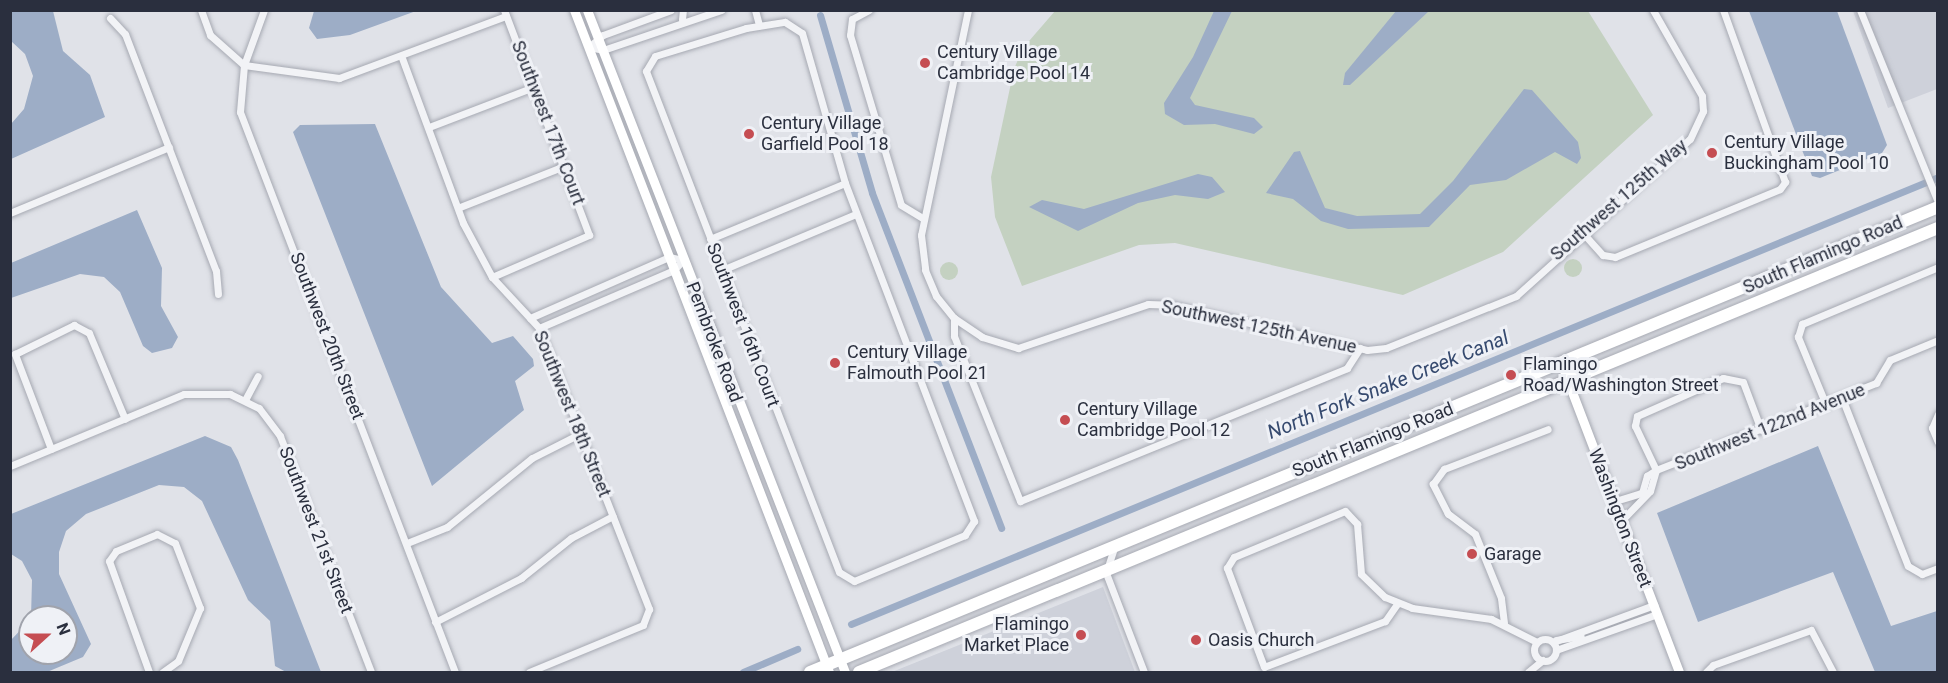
<!DOCTYPE html>
<style>
body{margin:0}
#map{position:relative;width:1948px;height:683px;overflow:hidden;background:#e0e2e8;font-family:Roboto,sans-serif}
div>[style]{position:absolute}
[style*='--x']{left:calc(var(--x)*1px);top:calc(var(--y)*1px);width:calc(var(--w)*1px);rotate:calc(var(--a)*1deg)}
.built>*{inset:0;background:#ced1da}
.green>*{inset:0;background:#c4d1c1}
.round{border-radius:50%}
.water>*{inset:0;background:#9dadc6}
.canal>*{height:7px;margin:-3.5px;padding:0 3.5px;transform-origin:3.5px;border-radius:3.5px;background:#9dadc6}
.roads{filter:drop-shadow(0 0 2px #a6a9b2) drop-shadow(0 0 2px #a6a9b2)}
.street>*{height:7px;margin:-3.5px;padding:0 3.5px;transform-origin:3.5px;border-radius:3.5px;background:#f2f3f6}
.street>.ring{margin:-3.5px;padding:0;box-sizing:content-box;background:none;border:7px solid #f2f3f6;border-radius:50%}
.secondary>*{height:9px;margin:-4.5px;padding:0 4.5px;transform-origin:4.5px;border-radius:4.5px;background:#fff}
.highway>*{height:12px;margin:-6px;padding:0 6px;transform-origin:6px;border-radius:6px;background:#fff}
.dots>*{width:16px;height:16px;translate:-50% -50%;box-sizing:border-box;border:3px solid #eff1f6;border-radius:50%}
span{translate:-50% -50%;white-space:nowrap;text-align:center;line-height:1.15;-webkit-text-stroke:6px #eff1f6;paint-order:stroke}
.poi-label{font-size:18px;color:#2a2f3e}
.left{translate:0 -50%;text-align:left}
.right{translate:-100% -50%;text-align:right}
.street-label{font-size:18px;color:#2a2f3e}
.water-label{font-size:20px;color:#364a6f;font-style:italic}
.frame{position:absolute;inset:0;border:12px solid #2a2f3e;pointer-events:none}
.north{position:absolute;left:18px;top:605px;width:60px;height:60px;box-sizing:border-box;background:#eff1f6;border:2px solid #a0a3ac;border-radius:50%;rotate:69deg;font-size:16px;font-weight:700;line-height:24px;text-align:center;color:#2a2f3e}
.north::after{content:'';display:block;margin:auto;width:21px;height:27px;background:#c54d52;clip-path:polygon(50% 0,100% 100%,50% 72%,0 100%)}
</style>
<div id="map">
<div class="built">
<div style="clip-path:polygon(1853px 11px,1937px 11px,1937px 89px,1888px 108px)"></div>
<div style="clip-path:polygon(1103px 587px,1135px 672px,892px 672px)"></div>
</div>
<div class="green">
<div style="clip-path:polygon(1055px 11px,1588px 11px,1653px 115px,1503px 252px,1403px 295px,1175px 243px,1139px 245px,1022px 286px,995px 217px,991px 177px,1014px 69px,1023px 48px)"></div>
<div class="round" style="left:1564px;top:259px;width:18px;height:18px"></div>
<div class="round" style="left:940px;top:262px;width:18px;height:18px"></div>
</div>
<div class="water">
<div style="clip-path:polygon(11px 10px,53px 11px,63px 51px,90px 75px,105px 117px,11px 159px,11px 124px,24px 109px,33px 76px,25px 54px,11px 41px)"></div>
<div style="clip-path:polygon(314px 11px,314px 10px,416px 11px,350px 35px,317px 39px,309px 28px)"></div>
<div style="clip-path:polygon(1214px 11px,1232px 11px,1190px 98px,1195px 105px,1254px 118px,1263px 127px,1254px 134px,1215px 124px,1184px 125px,1165px 114px,1164px 103px,1193px 57px)"></div>
<div style="clip-path:polygon(1396px 11px,1429px 11px,1350px 85px,1343px 85px,1345px 73px)"></div>
<div style="clip-path:polygon(1749px 11px,1837px 11px,1887px 145px,1882px 153px,1820px 178px,1812px 176px)"></div>
<div style="clip-path:polygon(1524px 89px,1532px 90px,1578px 142px,1581px 158px,1577px 164px,1555px 152px,1506px 180px,1470px 185px,1429px 227px,1348px 229px,1321px 221px,1293px 199px,1266px 193px,1294px 152px,1300px 151px,1325px 208px,1357px 216px,1420px 214px,1453px 181px)"></div>
<div style="clip-path:polygon(375px 124px,441px 287px,492px 343px,513px 336px,533px 359px,534px 366px,515px 381px,524px 410px,432px 486px,293px 132px,300px 125px)"></div>
<div style="clip-path:polygon(1198px 174px,1212px 177px,1225px 192px,1208px 199px,1175px 195px,1138px 203px,1078px 231px,1029px 207px,1042px 200px,1084px 209px)"></div>
<div style="clip-path:polygon(137px 210px,162px 268px,161px 306px,178px 337px,172px 348px,152px 353px,143px 346px,120px 292px,104px 277px,80px 274px,11px 298px,11px 263px)"></div>
<div style="clip-path:polygon(205px 436px,231px 447px,238px 460px,321px 672px,286px 672px,275px 666px,270px 621px,248px 600px,202px 501px,184px 487px,159px 485px,86px 514px,66px 531px,59px 552px,59px 574px,91px 644px,83px 657px,47px 672px,11px 672px,11px 640px,30px 620px,30px 653px,66px 653px,66px 617px,31px 617px,32px 580px,22px 561px,11px 554px,11px 514px)"></div>
<div style="clip-path:polygon(1818px 446px,1891px 626px,1937px 611px,1937px 672px,1875px 672px,1833px 572px,1698px 622px,1657px 513px)"></div>
</div>
<div class="canal">
<div style="--x:820;--y:15;--w:185;--a:73.7"></div>
<div style="--x:872;--y:193;--w:359;--a:68.9"></div>
<div style="--x:851;--y:624;--w:1175;--a:-22.35"></div>
<div style="--x:743;--y:672;--w:59;--a:-23.1"></div>
</div>
<div class="roads">
<div class="street">
<div style="--x:201;--y:10;--w:27;--a:70"></div>
<div style="--x:210;--y:35;--w:45;--a:41.4"></div>
<div style="--x:244;--y:65;--w:47;--a:94.9"></div>
<div style="--x:240;--y:112;--w:600;--a:69"></div>
<div style="--x:264;--y:10;--w:59;--a:110"></div>
<div style="--x:244;--y:65;--w:96;--a:7.8"></div>
<div style="--x:339;--y:78;--w:178;--a:-20.4"></div>
<div style="--x:755;--y:10;--w:16;--a:75"></div>
<div style="--x:869;--y:10;--w:19;--a:152"></div>
<div style="--x:852;--y:19;--w:16;--a:97"></div>
<div style="--x:850;--y:35;--w:177;--a:73.3"></div>
<div style="--x:901;--y:205;--w:26;--a:31"></div>
<div style="--x:968;--y:10;--w:230;--a:101.8"></div>
<div style="--x:921;--y:235;--w:35;--a:83"></div>
<div style="--x:925;--y:270;--w:28;--a:67"></div>
<div style="--x:936;--y:296;--w:28;--a:51"></div>
<div style="--x:954;--y:318;--w:34;--a:34"></div>
<div style="--x:982;--y:337;--w:38;--a:17"></div>
<div style="--x:1018;--y:348;--w:137;--a:-18.7"></div>
<div style="--x:1148;--y:304;--w:23;--a:2"></div>
<div style="--x:1171;--y:305;--w:201;--a:12.9"></div>
<div style="--x:1367;--y:350;--w:19;--a:-6"></div>
<div style="--x:1386;--y:348;--w:140;--a:-21.8"></div>
<div style="--x:1516;--y:296;--w:234;--a:-42.1"></div>
<div style="--x:1690;--y:139;--w:31;--a:-65"></div>
<div style="--x:1703;--y:111;--w:15;--a:-94"></div>
<div style="--x:1702;--y:96;--w:99;--a:-119.7"></div>
<div style="--x:1860;--y:10;--w:207;--a:67.9"></div>
<div style="--x:110;--y:18;--w:22;--a:47"></div>
<div style="--x:125;--y:34;--w:254;--a:69"></div>
<div style="--x:216;--y:271;--w:23;--a:85"></div>
<div style="--x:682;--y:19;--w:9;--a:-84"></div>
<div style="--x:785;--y:22;--w:20;--a:33"></div>
<div style="--x:802;--y:33;--w:156;--a:74"></div>
<div style="--x:845;--y:183;--w:362;--a:69.1"></div>
<div style="--x:974;--y:521;--w:17;--a:123"></div>
<div style="--x:965;--y:535;--w:120;--a:157.5"></div>
<div style="--x:854;--y:581;--w:17;--a:-149"></div>
<div style="--x:839;--y:572;--w:537;--a:-111.07"></div>
<div style="--x:646;--y:71;--w:17;--a:-59"></div>
<div style="--x:655;--y:56;--w:95;--a:-17.1"></div>
<div style="--x:746;--y:28;--w:39;--a:-9"></div>
<div style="--x:589;--y:47;--w:14;--a:12"></div>
<div style="--x:603;--y:50;--w:125;--a:-18.7"></div>
<div style="--x:589;--y:47;--w:18;--a:-41"></div>
<div style="--x:603;--y:35;--w:72;--a:-20.2"></div>
<div style="--x:402;--y:58;--w:176;--a:69.7"></div>
<div style="--x:463;--y:223;--w:61;--a:61.8"></div>
<div style="--x:492;--y:277;--w:69;--a:47.3"></div>
<div style="--x:539;--y:328;--w:302;--a:68.6"></div>
<div style="--x:649;--y:609;--w:17;--a:111"></div>
<div style="--x:643;--y:625;--w:123;--a:157.6"></div>
<div style="--x:429;--y:127;--w:112;--a:-20.9"></div>
<div style="--x:460;--y:207;--w:112;--a:-21.5"></div>
<div style="--x:10;--y:213;--w:172;--a:-22.5"></div>
<div style="--x:1582;--y:232;--w:31;--a:48"></div>
<div style="--x:1603;--y:255;--w:12;--a:9"></div>
<div style="--x:1615;--y:257;--w:178;--a:-22.4"></div>
<div style="--x:1780;--y:189;--w:9;--a:-54"></div>
<div style="--x:1785;--y:182;--w:183;--a:-109.8"></div>
<div style="--x:710;--y:239;--w:146;--a:-22.5"></div>
<div style="--x:722;--y:270;--w:145;--a:-22.7"></div>
<div style="--x:492;--y:277;--w:106;--a:-23.4"></div>
<div style="--x:589;--y:235;--w:241;--a:-110.7"></div>
<div style="--x:530;--y:318;--w:152;--a:-23.7"></div>
<div style="--x:669;--y:257;--w:14;--a:12"></div>
<div style="--x:954;--y:318;--w:18;--a:90"></div>
<div style="--x:954;--y:336;--w:178;--a:68.2"></div>
<div style="--x:1020;--y:501;--w:353;--a:-22.1"></div>
<div style="--x:1347;--y:368;--w:24;--a:-57"></div>
<div style="--x:539;--y:328;--w:147;--a:-23.2"></div>
<div style="--x:674;--y:270;--w:13;--a:-48"></div>
<div style="--x:1842;--y:398;--w:180;--a:68.6"></div>
<div style="--x:1908;--y:566;--w:16;--a:30"></div>
<div style="--x:1922;--y:574;--w:17;--a:-21"></div>
<div style="--x:245;--y:400;--w:27;--a:-62"></div>
<div style="--x:1826;--y:405;--w:74;--a:-112.4"></div>
<div style="--x:1798;--y:337;--w:14;--a:-73"></div>
<div style="--x:1802;--y:324;--w:147;--a:-22.7"></div>
<div style="--x:1938;--y:414;--w:15;--a:113"></div>
<div style="--x:1932;--y:428;--w:15;--a:67"></div>
<div style="--x:51;--y:449;--w:102;--a:-110.8"></div>
<div style="--x:15;--y:354;--w:66;--a:-26.2"></div>
<div style="--x:74;--y:325;--w:17;--a:28"></div>
<div style="--x:89;--y:333;--w:93;--a:67.3"></div>
<div style="--x:10;--y:466;--w:188;--a:-22.5"></div>
<div style="--x:184;--y:394;--w:46;--a:0"></div>
<div style="--x:230;--y:394;--w:32;--a:26"></div>
<div style="--x:259;--y:408;--w:35;--a:53"></div>
<div style="--x:280;--y:436;--w:253;--a:68.9"></div>
<div style="--x:1656;--y:470;--w:49;--a:-115.5"></div>
<div style="--x:1635;--y:426;--w:10;--a:-79"></div>
<div style="--x:1637;--y:416;--w:94;--a:-23.8"></div>
<div style="--x:1723;--y:378;--w:20;--a:11"></div>
<div style="--x:1743;--y:382;--w:51;--a:69.4"></div>
<div style="--x:1612;--y:502;--w:31;--a:-17"></div>
<div style="--x:1642;--y:493;--w:18;--a:-74"></div>
<div style="--x:1647;--y:476;--w:11;--a:-34"></div>
<div style="--x:1656;--y:470;--w:237;--a:-21.6"></div>
<div style="--x:1876;--y:383;--w:27;--a:-59"></div>
<div style="--x:1890;--y:360;--w:52;--a:-22.6"></div>
<div style="--x:1620;--y:522;--w:43;--a:-45.9"></div>
<div style="--x:1650;--y:491;--w:22;--a:-74"></div>
<div style="--x:407;--y:543;--w:43;--a:-21.8"></div>
<div style="--x:447;--y:527;--w:109;--a:-39.1"></div>
<div style="--x:532;--y:458;--w:55;--a:-27"></div>
<div style="--x:1114;--y:548;--w:26;--a:108"></div>
<div style="--x:1106;--y:573;--w:106;--a:69"></div>
<div style="--x:1397;--y:604;--w:21;--a:125"></div>
<div style="--x:1385;--y:621;--w:129;--a:159.2"></div>
<div style="--x:1264;--y:667;--w:106;--a:-110.5"></div>
<div style="--x:1227;--y:568;--w:13;--a:-58"></div>
<div style="--x:1234;--y:557;--w:120;--a:-22.5"></div>
<div style="--x:1345;--y:511;--w:18;--a:47"></div>
<div style="--x:1357;--y:524;--w:50;--a:85.4"></div>
<div style="--x:1361;--y:574;--w:33;--a:44"></div>
<div style="--x:1385;--y:597;--w:29;--a:22"></div>
<div style="--x:1412;--y:608;--w:80;--a:7.9"></div>
<div style="--x:1491;--y:619;--w:51;--a:26.6"></div>
<div style="--x:435;--y:622;--w:97;--a:-27.1"></div>
<div style="--x:521;--y:578;--w:64;--a:-38.7"></div>
<div style="--x:571;--y:538;--w:47;--a:-27.6"></div>
<div style="--x:1504;--y:623;--w:25;--a:-97"></div>
<div style="--x:1501;--y:598;--w:69;--a:-112.1"></div>
<div style="--x:1475;--y:534;--w:34;--a:-143"></div>
<div style="--x:1448;--y:514;--w:34;--a:-117"></div>
<div style="--x:1433;--y:484;--w:19;--a:-54"></div>
<div style="--x:1444;--y:469;--w:111;--a:-21"></div>
<div class="ring" style="left:1534px;top:639px;width:15px;height:15px"></div>
<div style="--x:1556;--y:640;--w:25;--a:-9"></div>
<div style="--x:1553;--y:642;--w:108;--a:-20.1"></div>
<div style="--x:1556;--y:650;--w:107;--a:-19.6"></div>
<div style="--x:149;--y:672;--w:118;--a:-109.8"></div>
<div style="--x:109;--y:561;--w:12;--a:-55"></div>
<div style="--x:116;--y:551;--w:44;--a:-22.5"></div>
<div style="--x:157;--y:534;--w:20;--a:27"></div>
<div style="--x:175;--y:543;--w:70;--a:69"></div>
<div style="--x:200;--y:608;--w:57;--a:112.5"></div>
<div style="--x:178;--y:661;--w:19;--a:144"></div>
<div style="--x:1528;--y:672;--w:19;--a:-39"></div>
<div style="--x:1706;--y:672;--w:10;--a:-45"></div>
<div style="--x:1713;--y:665;--w:104;--a:-19.7"></div>
<div style="--x:1811;--y:630;--w:47;--a:62.4"></div>
</div>
<div class="secondary">
<div style="--x:574;--y:10;--w:709;--a:68.93"></div>
<div style="--x:587;--y:10;--w:710;--a:68.71"></div>
<div style="--x:1561;--y:363;--w:331;--a:69.1"></div>
</div>
<div class="highway">
<div style="--x:810;--y:672;--w:1220;--a:-22.4"></div>
<div style="--x:859;--y:672;--w:1167;--a:-22.37"></div>
</div>
</div>
<div class="dots">
<div style="left:925px;top:63px;background:#c54d52"></div>
<div style="left:749px;top:134px;background:#c54d52"></div>
<div style="left:1712px;top:153px;background:#c54d52"></div>
<div style="left:835px;top:363px;background:#c54d52"></div>
<div style="left:1511px;top:375px;background:#c54d52"></div>
<div style="left:1065px;top:420px;background:#c54d52"></div>
<div style="left:1472px;top:554px;background:#c54d52"></div>
<div style="left:1081px;top:635px;background:#c54d52"></div>
<div style="left:1196px;top:640px;background:#c54d52"></div>
</div>
<div class="poi-label">
<span class="left" style="left:937px;top:63px">Century Village<br>Cambridge Pool 14</span>
<span class="left" style="left:761px;top:134px">Century Village<br>Garfield Pool 18</span>
<span class="left" style="left:1724px;top:153px">Century Village<br>Buckingham Pool 10</span>
<span class="left" style="left:847px;top:363px">Century Village<br>Falmouth Pool 21</span>
<span class="left" style="left:1523px;top:375px">Flamingo<br>Road/Washington Street</span>
<span class="left" style="left:1077px;top:420px">Century Village<br>Cambridge Pool 12</span>
<span class="left" style="left:1484px;top:554px">Garage</span>
<span class="right" style="left:1069px;top:635px">Flamingo<br>Market Place</span>
<span class="left" style="left:1208px;top:640px">Oasis Church</span>
</div>
<div class="street-label">
<span style="left:548px;top:123px;rotate:69deg">Southwest 17th Court</span>
<span style="left:1619px;top:200px;rotate:-41deg">Southwest 125th Way</span>
<span style="left:1823px;top:255px;rotate:-23deg">South Flamingo Road</span>
<span style="left:743px;top:325px;rotate:69deg">Southwest 16th Court</span>
<span style="left:1259px;top:327px;rotate:12deg">Southwest 125th Avenue</span>
<span style="left:327px;top:336px;rotate:69deg">Southwest 20th Street</span>
<span style="left:714px;top:342px;rotate:69deg">Pembroke Road</span>
<span style="left:572px;top:414px;rotate:68deg">Southwest 18th Street</span>
<span style="left:1770px;top:427px;rotate:-22deg">Southwest 122nd Avenue</span>
<span style="left:1373px;top:440px;rotate:-22deg">South Flamingo Road</span>
<span style="left:1620px;top:518px;rotate:69deg">Washington Street</span>
<span style="left:316px;top:530px;rotate:69deg">Southwest 21st Street</span>
</div>
<div class="water-label">
<span style="left:1388px;top:385px;rotate:-22deg">North Fork Snake Creek Canal</span>
</div>
<div class="frame"></div>
<div class="north">N</div>
</div>
